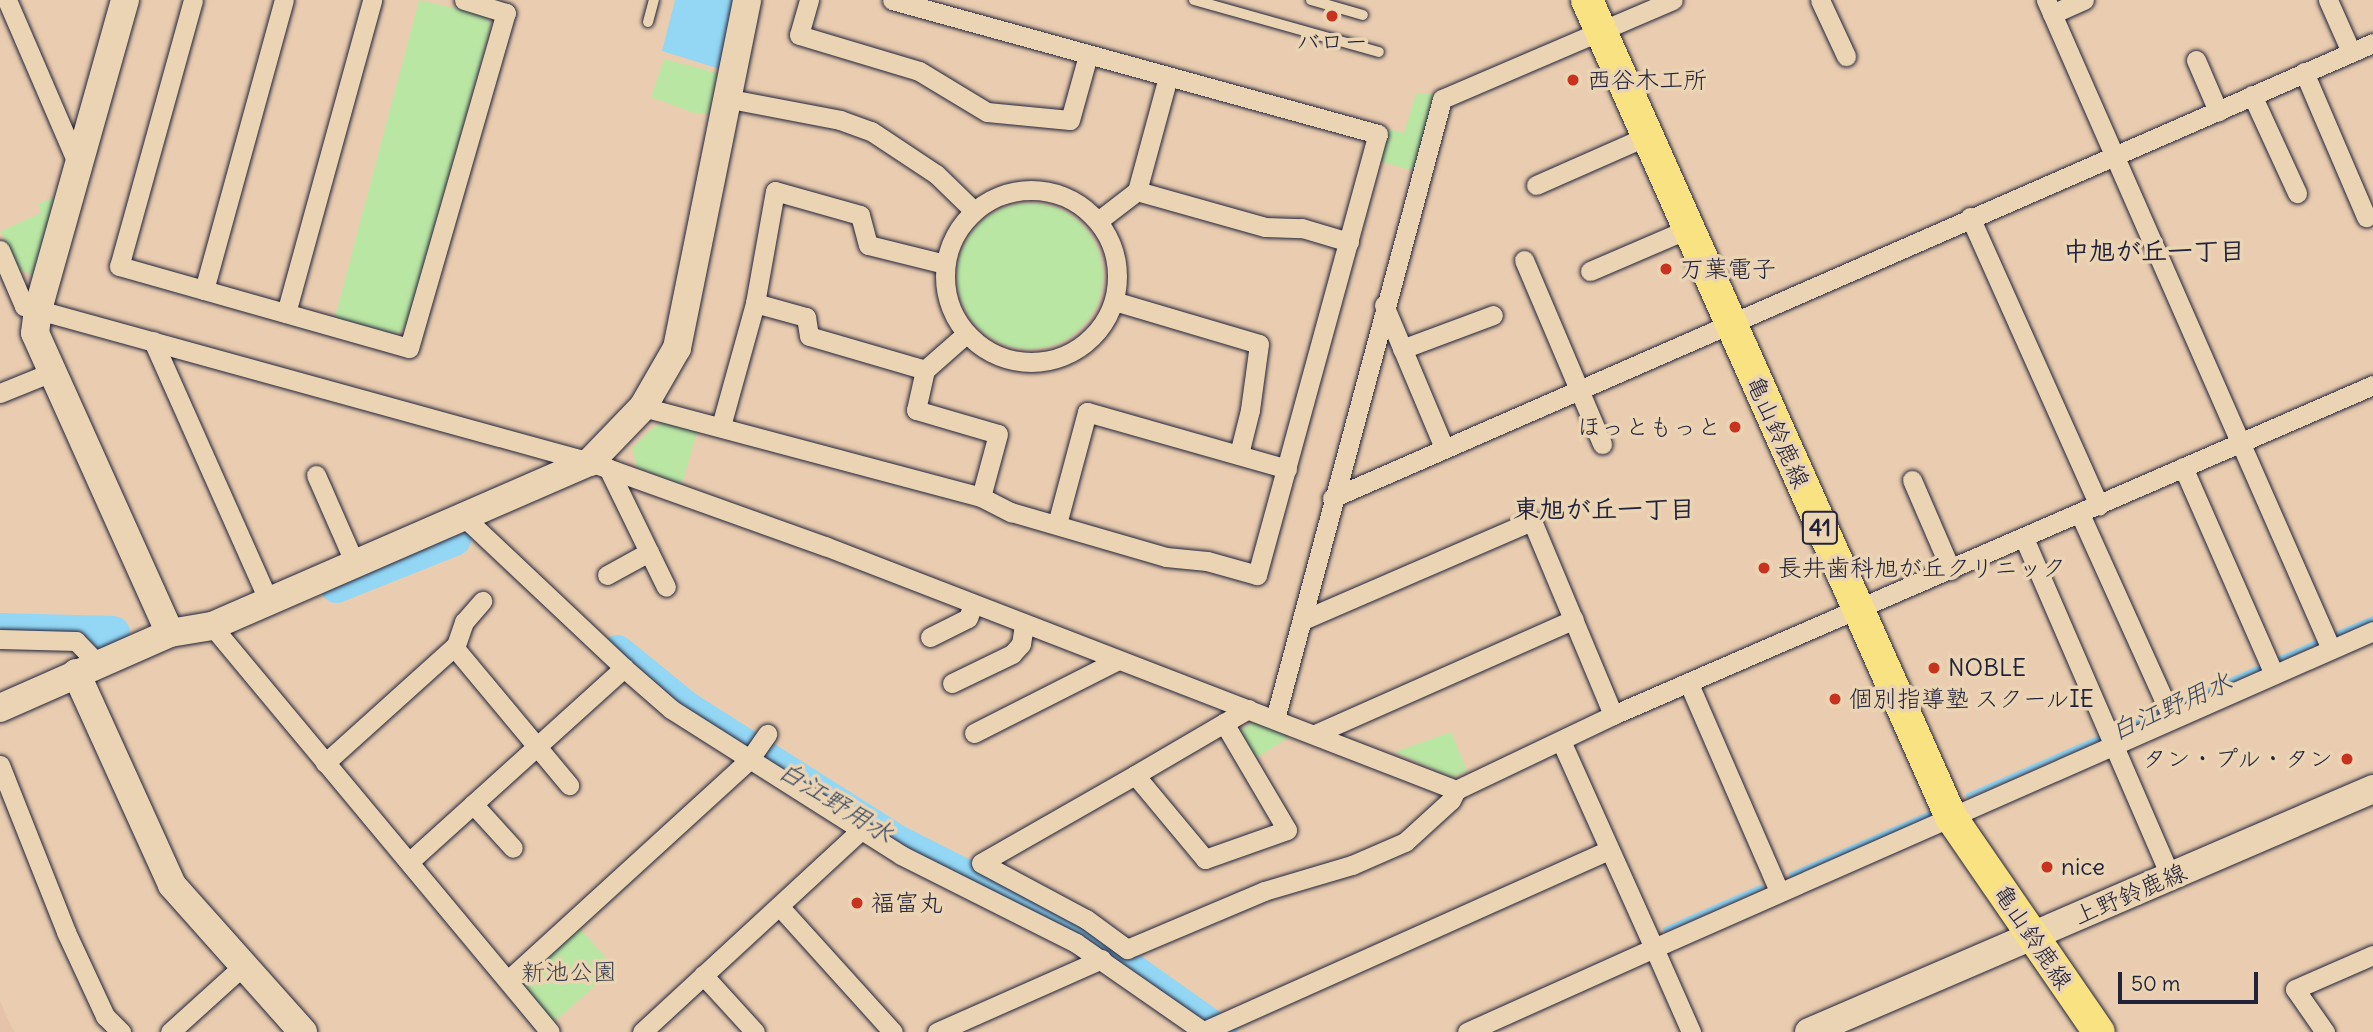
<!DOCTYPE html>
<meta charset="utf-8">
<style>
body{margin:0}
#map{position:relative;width:2373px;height:1032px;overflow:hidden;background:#eacdb0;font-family:Delius,"Klee One",sans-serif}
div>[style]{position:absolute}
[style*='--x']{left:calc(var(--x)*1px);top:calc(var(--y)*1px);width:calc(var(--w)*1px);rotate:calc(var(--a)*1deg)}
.built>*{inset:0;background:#e7c2aa}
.green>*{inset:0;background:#bae6a4}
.round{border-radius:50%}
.water>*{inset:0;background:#93d7f5}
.stream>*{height:5px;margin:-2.5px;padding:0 2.5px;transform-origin:2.5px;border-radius:2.5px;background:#93d7f5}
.river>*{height:33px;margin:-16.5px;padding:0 16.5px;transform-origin:16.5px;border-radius:16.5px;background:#93d7f5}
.roads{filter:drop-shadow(0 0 2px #22223b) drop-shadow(0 0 2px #22223b)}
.lane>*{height:10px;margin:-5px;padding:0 5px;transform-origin:5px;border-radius:5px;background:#ead4b3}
.street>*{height:19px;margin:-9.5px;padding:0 9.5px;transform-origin:9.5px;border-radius:9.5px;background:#ead4b3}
.street>.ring{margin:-9.5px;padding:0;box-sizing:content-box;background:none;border:19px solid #ead4b3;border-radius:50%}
.secondary>*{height:28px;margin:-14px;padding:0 14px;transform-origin:14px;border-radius:14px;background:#ead4b3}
.primary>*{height:32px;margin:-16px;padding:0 16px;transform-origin:16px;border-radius:16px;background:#f8e281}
.dots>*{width:19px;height:19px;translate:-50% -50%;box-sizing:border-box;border:4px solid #ead4b3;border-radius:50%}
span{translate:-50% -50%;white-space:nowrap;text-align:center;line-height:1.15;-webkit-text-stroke:7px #ead4b3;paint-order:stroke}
.shield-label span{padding:2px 5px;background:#ead4b3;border:2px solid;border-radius:5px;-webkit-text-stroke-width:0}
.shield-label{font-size:23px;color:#22223b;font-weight:700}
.poi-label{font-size:24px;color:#22223b}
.left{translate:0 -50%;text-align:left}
.right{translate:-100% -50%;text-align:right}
.street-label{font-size:24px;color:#22223b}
.park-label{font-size:24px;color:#393f4b}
.neighbourhood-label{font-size:26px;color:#22223b;font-weight:700}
.water-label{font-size:26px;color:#394660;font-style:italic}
.scale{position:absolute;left:2118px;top:972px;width:140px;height:32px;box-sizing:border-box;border:4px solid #22223b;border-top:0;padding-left:9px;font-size:21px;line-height:24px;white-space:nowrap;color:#22223b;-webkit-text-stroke:5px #ead4b3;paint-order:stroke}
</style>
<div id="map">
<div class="built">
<div style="clip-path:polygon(0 1001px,12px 1028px,15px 1032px,0 1032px)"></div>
</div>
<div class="green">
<div style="clip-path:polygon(419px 0,485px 15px,491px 26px,406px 327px,394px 336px,335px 317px)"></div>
<div style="clip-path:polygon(664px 59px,718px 73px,709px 113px,694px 113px,651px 97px)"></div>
<div style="clip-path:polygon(1416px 94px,1434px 94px,1414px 171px,1379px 161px,1388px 129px,1404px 133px)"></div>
<div style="clip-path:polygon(61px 194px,38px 277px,16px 268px,1px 231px,41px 213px,38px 204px)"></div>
<div class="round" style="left:957px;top:203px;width:146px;height:146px"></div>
<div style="clip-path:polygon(668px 421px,698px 429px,682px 484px,637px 468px,632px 448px,655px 426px)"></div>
<div style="clip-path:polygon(1254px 721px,1287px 734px,1288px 738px,1256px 758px,1239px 732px)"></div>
<div style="clip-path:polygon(1451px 732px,1467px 771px,1452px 777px,1395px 752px)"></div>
<div style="clip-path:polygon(578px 926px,615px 968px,553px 1023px,521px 986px,523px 976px)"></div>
</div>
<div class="water">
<div style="clip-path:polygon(675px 0,738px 0,720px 69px,662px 51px)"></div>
</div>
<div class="stream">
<div style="--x:2330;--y:636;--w:47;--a:-22.7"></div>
<div style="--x:1968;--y:795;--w:386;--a:-23.7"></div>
<div style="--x:1791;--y:874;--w:154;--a:-23.7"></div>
<div style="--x:1665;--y:929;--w:104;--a:-23.9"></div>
</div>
<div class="river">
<div style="--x:336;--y:586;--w:127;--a:-21.7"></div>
<div style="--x:0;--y:629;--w:113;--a:1.5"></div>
<div style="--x:617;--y:651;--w:90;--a:39.2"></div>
<div style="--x:687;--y:708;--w:251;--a:32.3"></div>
<div style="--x:899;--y:842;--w:206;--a:26.8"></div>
<div style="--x:1083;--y:935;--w:168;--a:35.3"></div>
</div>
<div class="roads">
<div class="lane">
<div style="--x:1194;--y:0;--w:192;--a:15.7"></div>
<div style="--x:1311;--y:0;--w:54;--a:16.1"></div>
<div style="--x:648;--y:22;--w:23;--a:-75"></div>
</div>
<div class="street">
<div style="--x:7;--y:0;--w:182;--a:66.7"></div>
<div style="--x:193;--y:0;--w:276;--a:105.5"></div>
<div style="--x:119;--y:266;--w:301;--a:15.8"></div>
<div style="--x:409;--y:348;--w:349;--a:-73.9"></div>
<div style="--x:506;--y:13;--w:44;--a:-162.8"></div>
<div style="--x:809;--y:0;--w:36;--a:106"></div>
<div style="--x:799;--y:35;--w:125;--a:16.7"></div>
<div style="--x:919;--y:71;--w:79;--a:31.1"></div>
<div style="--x:987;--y:112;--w:83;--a:5.5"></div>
<div style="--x:1070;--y:120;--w:67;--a:-74.5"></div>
<div style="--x:1820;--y:0;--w:62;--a:65.1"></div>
<div style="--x:2046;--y:0;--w:709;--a:66.29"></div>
<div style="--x:2328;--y:0;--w:57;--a:66.1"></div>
<div style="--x:2052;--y:14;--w:35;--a:-24"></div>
<div style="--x:2196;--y:60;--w:56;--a:66.7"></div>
<div style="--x:2304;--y:72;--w:158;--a:66.8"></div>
<div style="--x:2252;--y:95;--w:108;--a:65.3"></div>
<div style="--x:725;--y:98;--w:117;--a:10.8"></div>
<div style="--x:840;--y:120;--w:33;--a:20"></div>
<div style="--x:871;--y:131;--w:78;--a:33.5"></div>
<div style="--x:936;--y:174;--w:52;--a:44.2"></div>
<div style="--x:1536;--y:185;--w:121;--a:-23.8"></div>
<div class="ring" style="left:945px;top:190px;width:153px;height:153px"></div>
<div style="--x:1137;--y:191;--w:133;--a:15.7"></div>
<div style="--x:1265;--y:227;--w:37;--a:2"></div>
<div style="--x:1302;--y:228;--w:49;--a:16.6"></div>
<div style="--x:1970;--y:217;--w:316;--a:65.9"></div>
<div style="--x:1098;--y:221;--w:49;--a:-37.6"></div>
<div style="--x:1137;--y:191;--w:118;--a:-74.8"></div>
<div style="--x:0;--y:250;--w:61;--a:66.8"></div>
<div style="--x:24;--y:306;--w:587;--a:15.41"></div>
<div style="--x:590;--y:462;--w:250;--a:19.7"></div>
<div style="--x:825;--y:546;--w:677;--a:21.14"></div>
<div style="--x:1524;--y:260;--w:200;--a:67"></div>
<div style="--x:945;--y:264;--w:79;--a:-166.1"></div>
<div style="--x:868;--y:245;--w:31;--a:-105"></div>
<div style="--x:860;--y:215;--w:88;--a:-164.2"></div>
<div style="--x:775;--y:191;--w:114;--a:100.1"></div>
<div style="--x:755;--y:303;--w:53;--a:15.4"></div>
<div style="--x:806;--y:317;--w:19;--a:81"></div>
<div style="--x:809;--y:336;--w:121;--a:16.3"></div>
<div style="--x:925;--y:370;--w:55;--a:-41.3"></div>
<div style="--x:1590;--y:271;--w:107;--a:-23.2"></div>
<div style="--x:204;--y:290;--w:301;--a:-74.6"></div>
<div style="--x:1114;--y:301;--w:151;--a:16.5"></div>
<div style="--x:1259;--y:344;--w:67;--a:97.8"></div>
<div style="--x:1250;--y:410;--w:45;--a:104"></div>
<div style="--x:1384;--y:305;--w:155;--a:67.2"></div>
<div style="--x:286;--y:313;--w:325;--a:-74.6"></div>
<div style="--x:153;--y:341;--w:285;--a:66"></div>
<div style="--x:1402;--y:349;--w:97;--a:-20.5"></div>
<div style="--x:925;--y:370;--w:41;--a:102.7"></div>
<div style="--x:916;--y:410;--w:85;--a:16.3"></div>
<div style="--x:998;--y:434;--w:65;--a:105.1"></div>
<div style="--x:0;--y:393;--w:56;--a:-22"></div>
<div style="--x:643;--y:407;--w:350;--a:14.9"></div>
<div style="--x:981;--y:497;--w:34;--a:27"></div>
<div style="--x:1011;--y:512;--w:161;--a:16.2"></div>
<div style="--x:1166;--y:557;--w:41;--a:5.6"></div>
<div style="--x:1207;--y:561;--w:52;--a:15.6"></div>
<div style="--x:1257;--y:575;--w:457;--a:-74.7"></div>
<div style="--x:1378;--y:134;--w:504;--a:-164.59"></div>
<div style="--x:721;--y:426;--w:128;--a:-74.5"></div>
<div style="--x:2183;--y:467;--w:226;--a:66.3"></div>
<div style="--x:608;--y:468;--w:132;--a:64"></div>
<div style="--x:316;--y:475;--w:97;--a:66.3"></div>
<div style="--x:1912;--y:480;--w:98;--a:66.6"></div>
<div style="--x:1332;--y:498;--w:1136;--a:-23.61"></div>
<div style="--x:2080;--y:514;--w:224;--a:65.7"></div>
<div style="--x:464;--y:517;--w:220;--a:43.3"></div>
<div style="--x:1057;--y:524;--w:116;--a:-75"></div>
<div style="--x:1087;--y:412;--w:208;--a:15.9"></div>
<div style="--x:2024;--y:538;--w:369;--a:66.6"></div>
<div style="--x:607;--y:575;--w:48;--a:-28.7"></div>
<div style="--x:1303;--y:620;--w:249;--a:-23.4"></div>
<div style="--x:1532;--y:521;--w:210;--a:67.3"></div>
<div style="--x:212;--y:626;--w:528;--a:50.22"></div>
<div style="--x:930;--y:637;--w:42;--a:-26.6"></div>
<div style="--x:968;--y:618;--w:15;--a:-70"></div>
<div style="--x:0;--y:639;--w:76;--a:1.5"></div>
<div style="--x:76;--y:641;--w:32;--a:46"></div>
<div style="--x:455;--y:648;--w:28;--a:-71"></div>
<div style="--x:464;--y:622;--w:28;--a:-49"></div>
<div style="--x:952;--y:683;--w:67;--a:-25.8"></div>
<div style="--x:1012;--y:654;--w:13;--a:-48"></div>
<div style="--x:1021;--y:644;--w:20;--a:-81"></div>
<div style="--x:1689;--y:684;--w:226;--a:66.5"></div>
<div style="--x:1275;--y:719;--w:642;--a:-74.92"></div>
<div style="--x:1442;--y:99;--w:251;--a:-23.2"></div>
<div style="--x:1224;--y:723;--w:124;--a:59.5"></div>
<div style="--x:1287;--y:830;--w:87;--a:160.5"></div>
<div style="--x:1205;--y:859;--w:109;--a:-129.8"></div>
<div style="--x:1135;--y:775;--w:103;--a:-30.3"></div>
<div style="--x:1224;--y:723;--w:28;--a:-30"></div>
<div style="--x:974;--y:733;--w:161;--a:-26.9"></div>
<div style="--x:1315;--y:734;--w:283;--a:-23.9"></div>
<div style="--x:1561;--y:741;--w:227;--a:65.8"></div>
<div style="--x:1654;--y:948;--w:786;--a:-23.79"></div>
<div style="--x:325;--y:763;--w:173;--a:-42"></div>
<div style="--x:454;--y:647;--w:180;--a:50.2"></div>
<div style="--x:0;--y:765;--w:180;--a:68.4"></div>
<div style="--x:66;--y:932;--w:93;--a:65.1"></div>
<div style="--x:105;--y:1016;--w:23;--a:45"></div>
<div style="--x:1135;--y:775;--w:177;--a:150.3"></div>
<div style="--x:981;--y:863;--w:119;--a:28.1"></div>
<div style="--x:1086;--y:919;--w:51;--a:36.2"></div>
<div style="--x:1127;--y:949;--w:149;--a:-22.9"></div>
<div style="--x:1264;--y:891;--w:92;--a:-16.5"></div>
<div style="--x:1352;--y:865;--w:58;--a:-23.5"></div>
<div style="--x:1405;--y:842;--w:62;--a:-42.4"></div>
<div style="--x:1451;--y:800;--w:11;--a:-63"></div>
<div style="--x:1456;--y:790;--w:174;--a:-25.5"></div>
<div style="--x:1613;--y:715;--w:829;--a:-23.47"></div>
<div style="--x:473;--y:804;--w:59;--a:47.7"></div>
<div style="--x:409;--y:862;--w:290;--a:-42.1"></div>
<div style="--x:624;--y:668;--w:62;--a:41.1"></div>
<div style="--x:671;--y:709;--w:272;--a:32.4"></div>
<div style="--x:901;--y:855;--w:196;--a:26.7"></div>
<div style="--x:1076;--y:943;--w:156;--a:34.8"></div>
<div style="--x:779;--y:906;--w:170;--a:47.9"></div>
<div style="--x:703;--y:975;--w:77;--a:47.6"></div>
<div style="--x:508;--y:980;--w:326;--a:-42.4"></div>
<div style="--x:749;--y:760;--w:32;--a:-55"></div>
<div style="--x:170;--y:1032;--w:98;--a:-42.1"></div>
<div style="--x:642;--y:1032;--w:298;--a:-42.7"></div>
<div style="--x:937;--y:1032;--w:180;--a:-23.9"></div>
<div style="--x:1202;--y:1032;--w:446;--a:-24.1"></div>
<div style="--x:1467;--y:1032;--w:205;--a:-24.2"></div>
<div style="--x:1654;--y:948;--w:92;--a:66.2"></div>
<div style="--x:2325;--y:1032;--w:52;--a:-124.9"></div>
<div style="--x:2295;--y:989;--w:85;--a:-23.6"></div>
</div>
<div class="secondary">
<div style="--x:125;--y:0;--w:321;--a:105.7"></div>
<div style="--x:38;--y:309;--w:24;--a:97"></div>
<div style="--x:35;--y:333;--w:329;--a:65.8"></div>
<div style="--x:76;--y:673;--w:233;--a:65.6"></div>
<div style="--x:172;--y:885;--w:197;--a:48.3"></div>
<div style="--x:0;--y:708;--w:186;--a:-23.8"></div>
<div style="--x:170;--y:633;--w:43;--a:-9.5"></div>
<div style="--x:212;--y:626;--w:412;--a:-23.5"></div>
<div style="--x:590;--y:462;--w:76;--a:-46.1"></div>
<div style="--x:643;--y:407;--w:68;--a:-60"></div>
<div style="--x:677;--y:348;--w:355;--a:-78.6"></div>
<div style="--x:1809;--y:1032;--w:614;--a:-23.31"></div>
</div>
<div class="primary">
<div style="--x:1587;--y:0;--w:894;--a:65.99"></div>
<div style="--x:1951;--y:817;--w:261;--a:55.5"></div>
</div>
</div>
<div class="dots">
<div style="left:1332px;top:16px;background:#c8321e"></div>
<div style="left:1573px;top:80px;background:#c8321e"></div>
<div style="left:1666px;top:269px;background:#c8321e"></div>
<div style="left:1735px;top:427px;background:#c8321e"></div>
<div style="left:1764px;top:568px;background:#c8321e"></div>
<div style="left:1934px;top:668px;background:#c8321e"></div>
<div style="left:1835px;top:699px;background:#c8321e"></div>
<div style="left:2347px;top:759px;background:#c8321e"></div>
<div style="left:2047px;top:867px;background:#c8321e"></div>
<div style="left:857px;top:903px;background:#c8321e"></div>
</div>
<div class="shield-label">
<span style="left:1820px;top:528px">41</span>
</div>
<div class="poi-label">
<span style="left:1332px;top:42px">バロー</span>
<span class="left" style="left:1587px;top:80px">西谷木工所</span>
<span class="left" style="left:1680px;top:269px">万葉電子</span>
<span class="right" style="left:1721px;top:427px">ほっともっと</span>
<span class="left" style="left:1778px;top:568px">長井歯科旭が丘クリニック</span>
<span class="left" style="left:1948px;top:668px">NOBLE</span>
<span class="left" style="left:1849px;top:699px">個別指導塾 スクールIE</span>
<span class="right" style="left:2333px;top:759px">タン・プル・タン</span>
<span class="left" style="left:2061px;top:867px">nice</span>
<span class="left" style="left:871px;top:903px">福富丸</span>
</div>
<div class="street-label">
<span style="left:1778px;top:432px;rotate:66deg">亀山鈴鹿線</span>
<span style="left:2130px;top:894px;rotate:-23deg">上野鈴鹿線</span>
<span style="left:2033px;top:937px;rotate:56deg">亀山鈴鹿線</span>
</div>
<div class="park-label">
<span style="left:569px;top:972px">新池公園</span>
</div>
<div class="neighbourhood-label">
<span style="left:2154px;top:251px">中旭が丘一丁目</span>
<span style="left:1604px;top:509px">東旭が丘一丁目</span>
</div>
<div class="water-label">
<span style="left:2171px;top:706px;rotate:-24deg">白江野用水</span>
<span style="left:836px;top:802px;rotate:32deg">白江野用水</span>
</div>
<div class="scale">50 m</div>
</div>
